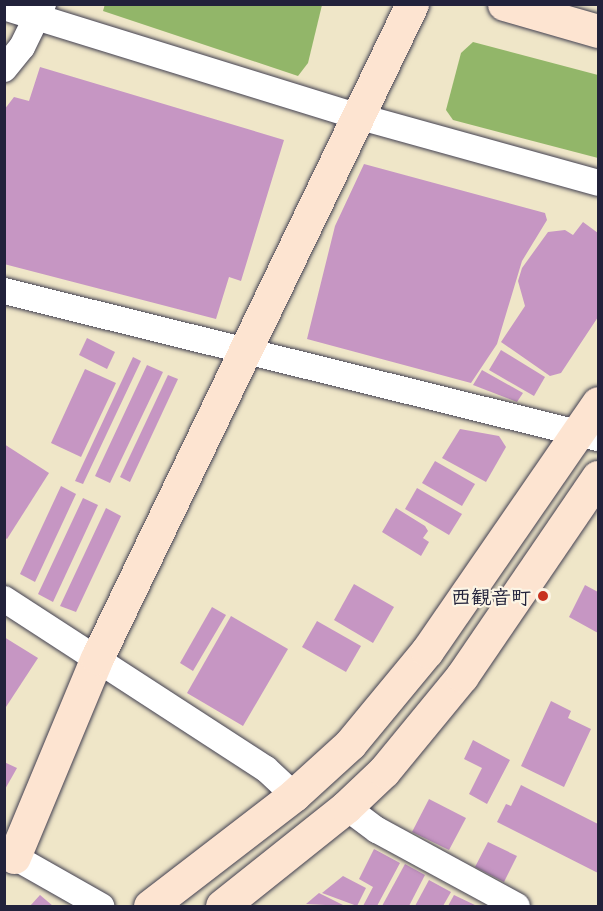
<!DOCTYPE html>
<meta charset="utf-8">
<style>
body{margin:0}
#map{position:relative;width:603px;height:911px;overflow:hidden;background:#efe6c8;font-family:Delius,"Klee One",sans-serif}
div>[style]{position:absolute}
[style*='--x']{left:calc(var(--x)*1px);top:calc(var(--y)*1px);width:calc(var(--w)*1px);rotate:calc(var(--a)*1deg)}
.forest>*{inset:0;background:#92b669}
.building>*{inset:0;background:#c696c3}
.roads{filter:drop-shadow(0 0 2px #413f50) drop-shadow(0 0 2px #413f50)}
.street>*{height:26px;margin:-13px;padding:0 13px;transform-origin:13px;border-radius:13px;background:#fff}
.secondary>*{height:33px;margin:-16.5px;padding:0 16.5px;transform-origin:16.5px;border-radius:16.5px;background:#fde4d1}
.dots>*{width:16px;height:16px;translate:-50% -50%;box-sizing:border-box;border:3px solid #fcf5e5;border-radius:50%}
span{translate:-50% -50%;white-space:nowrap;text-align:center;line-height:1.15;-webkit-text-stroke:4.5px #fcf5e5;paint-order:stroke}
.poi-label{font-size:20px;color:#22223b;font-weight:700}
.right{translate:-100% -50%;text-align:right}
.frame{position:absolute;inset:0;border:6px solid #22223b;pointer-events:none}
</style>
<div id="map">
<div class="forest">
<div style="clip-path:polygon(105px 4px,322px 4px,322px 5px,308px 63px,298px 76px,103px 11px)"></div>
<div style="clip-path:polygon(473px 42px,598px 75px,598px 158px,453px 120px,446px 110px,461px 53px)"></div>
</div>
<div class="building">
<div style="clip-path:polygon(40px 67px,284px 140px,241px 281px,229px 277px,216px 319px,4px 264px,4px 110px,14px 97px,29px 101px)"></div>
<div style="clip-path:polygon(364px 164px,545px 213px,547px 220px,522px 261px,497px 344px,471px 383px,307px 339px,335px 226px)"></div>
<div style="clip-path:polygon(583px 222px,598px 233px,598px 317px,561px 373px,550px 376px,501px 342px,525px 306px,518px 281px,522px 268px,548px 232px,565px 230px,573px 235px)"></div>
<div style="clip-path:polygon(87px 338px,115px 352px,107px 369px,79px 355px)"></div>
<div style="clip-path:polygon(501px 350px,545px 377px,534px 396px,489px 370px)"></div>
<div style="clip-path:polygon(133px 357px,141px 361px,83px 484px,75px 481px)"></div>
<div style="clip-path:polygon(147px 365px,163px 372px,110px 483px,95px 476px)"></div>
<div style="clip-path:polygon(85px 369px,116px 383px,81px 457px,51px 443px)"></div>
<div style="clip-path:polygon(482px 370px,523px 393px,517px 402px,473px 385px)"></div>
<div style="clip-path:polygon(168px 375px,178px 379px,130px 482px,120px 477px)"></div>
<div style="clip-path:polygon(460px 429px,499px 436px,506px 447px,486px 482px,442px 458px)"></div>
<div style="clip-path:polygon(4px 444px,49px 473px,7px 539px,4px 537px)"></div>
<div style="clip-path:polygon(435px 461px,475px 484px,462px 506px,422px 483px)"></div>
<div style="clip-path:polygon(61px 486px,76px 494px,35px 582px,20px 574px)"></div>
<div style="clip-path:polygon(417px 488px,462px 514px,449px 535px,405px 509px)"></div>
<div style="clip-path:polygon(83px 498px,98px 505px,53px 602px,38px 594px)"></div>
<div style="clip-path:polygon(106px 508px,121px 516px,76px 612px,60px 606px)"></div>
<div style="clip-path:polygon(396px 508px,425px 526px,428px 531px,423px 538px,429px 542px,421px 556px,382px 532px)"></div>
<div style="clip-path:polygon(354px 584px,394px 607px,373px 643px,334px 620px)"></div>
<div style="clip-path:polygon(585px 585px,598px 592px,598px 633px,569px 617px)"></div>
<div style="clip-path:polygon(212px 607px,226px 615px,193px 671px,180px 663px)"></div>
<div style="clip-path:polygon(231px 616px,288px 649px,243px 726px,187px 693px)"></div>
<div style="clip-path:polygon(317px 621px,361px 646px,346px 672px,302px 647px)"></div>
<div style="clip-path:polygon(4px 637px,38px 658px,4px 710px)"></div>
<div style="clip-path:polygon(551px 701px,571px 711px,568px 718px,591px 729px,564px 787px,521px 766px)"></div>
<div style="clip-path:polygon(473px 740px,510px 760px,487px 804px,469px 794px,482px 768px,464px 759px)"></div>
<div style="clip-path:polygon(4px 762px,17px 768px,4px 791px)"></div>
<div style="clip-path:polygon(521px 785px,598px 824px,598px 873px,497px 822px,506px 804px,511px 806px)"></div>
<div style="clip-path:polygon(429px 799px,466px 818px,449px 850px,412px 832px)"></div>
<div style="clip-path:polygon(488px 842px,517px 856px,504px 882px,475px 867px)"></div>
<div style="clip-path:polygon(374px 849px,400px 863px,377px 906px,363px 906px,373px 887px,359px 879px)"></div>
<div style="clip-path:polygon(405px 864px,425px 875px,409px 906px,382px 906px)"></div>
<div style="clip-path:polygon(343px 876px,366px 888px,357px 906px,322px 893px)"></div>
<div style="clip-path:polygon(429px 880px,451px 892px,443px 906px,415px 906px)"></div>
<div style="clip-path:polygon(319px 893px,345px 906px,306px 904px)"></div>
<div style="clip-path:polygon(40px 895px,53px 906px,30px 906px)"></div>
<div style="clip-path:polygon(454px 895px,477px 906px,448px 906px)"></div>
</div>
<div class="roads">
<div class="street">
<div style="--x:4;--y:7;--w:369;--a:17.2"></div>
<div style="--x:357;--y:116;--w:250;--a:15.5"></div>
<div style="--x:4;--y:69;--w:28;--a:-51"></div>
<div style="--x:22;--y:47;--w:48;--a:-64"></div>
<div style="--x:4;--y:291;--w:612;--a:13.9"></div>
<div style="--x:4;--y:599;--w:312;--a:33"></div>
<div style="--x:266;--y:769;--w:38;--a:43"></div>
<div style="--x:346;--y:807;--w:39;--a:37"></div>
<div style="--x:377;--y:830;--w:159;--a:28.5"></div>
<div style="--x:4;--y:851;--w:112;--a:29.6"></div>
</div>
<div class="secondary">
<div style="--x:504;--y:4;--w:98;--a:16"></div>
<div style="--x:14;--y:857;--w:216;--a:-67.4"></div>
<div style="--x:97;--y:658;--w:726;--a:-64.28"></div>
<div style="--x:150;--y:906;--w:182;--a:-37.6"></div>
<div style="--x:294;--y:795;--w:76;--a:-42.3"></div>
<div style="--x:350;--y:744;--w:121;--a:-50.4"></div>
<div style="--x:427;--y:651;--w:301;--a:-55.4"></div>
<div style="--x:222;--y:906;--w:159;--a:-38.6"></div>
<div style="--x:346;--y:807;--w:52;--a:-43.5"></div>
<div style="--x:384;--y:771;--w:123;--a:-50.6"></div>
<div style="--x:462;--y:676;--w:241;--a:-55.7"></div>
</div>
</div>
<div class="dots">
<div style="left:543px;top:596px;background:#c8321e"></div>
</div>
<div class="poi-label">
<span class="right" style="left:531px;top:596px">西観音町</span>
</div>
<div class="frame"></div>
</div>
